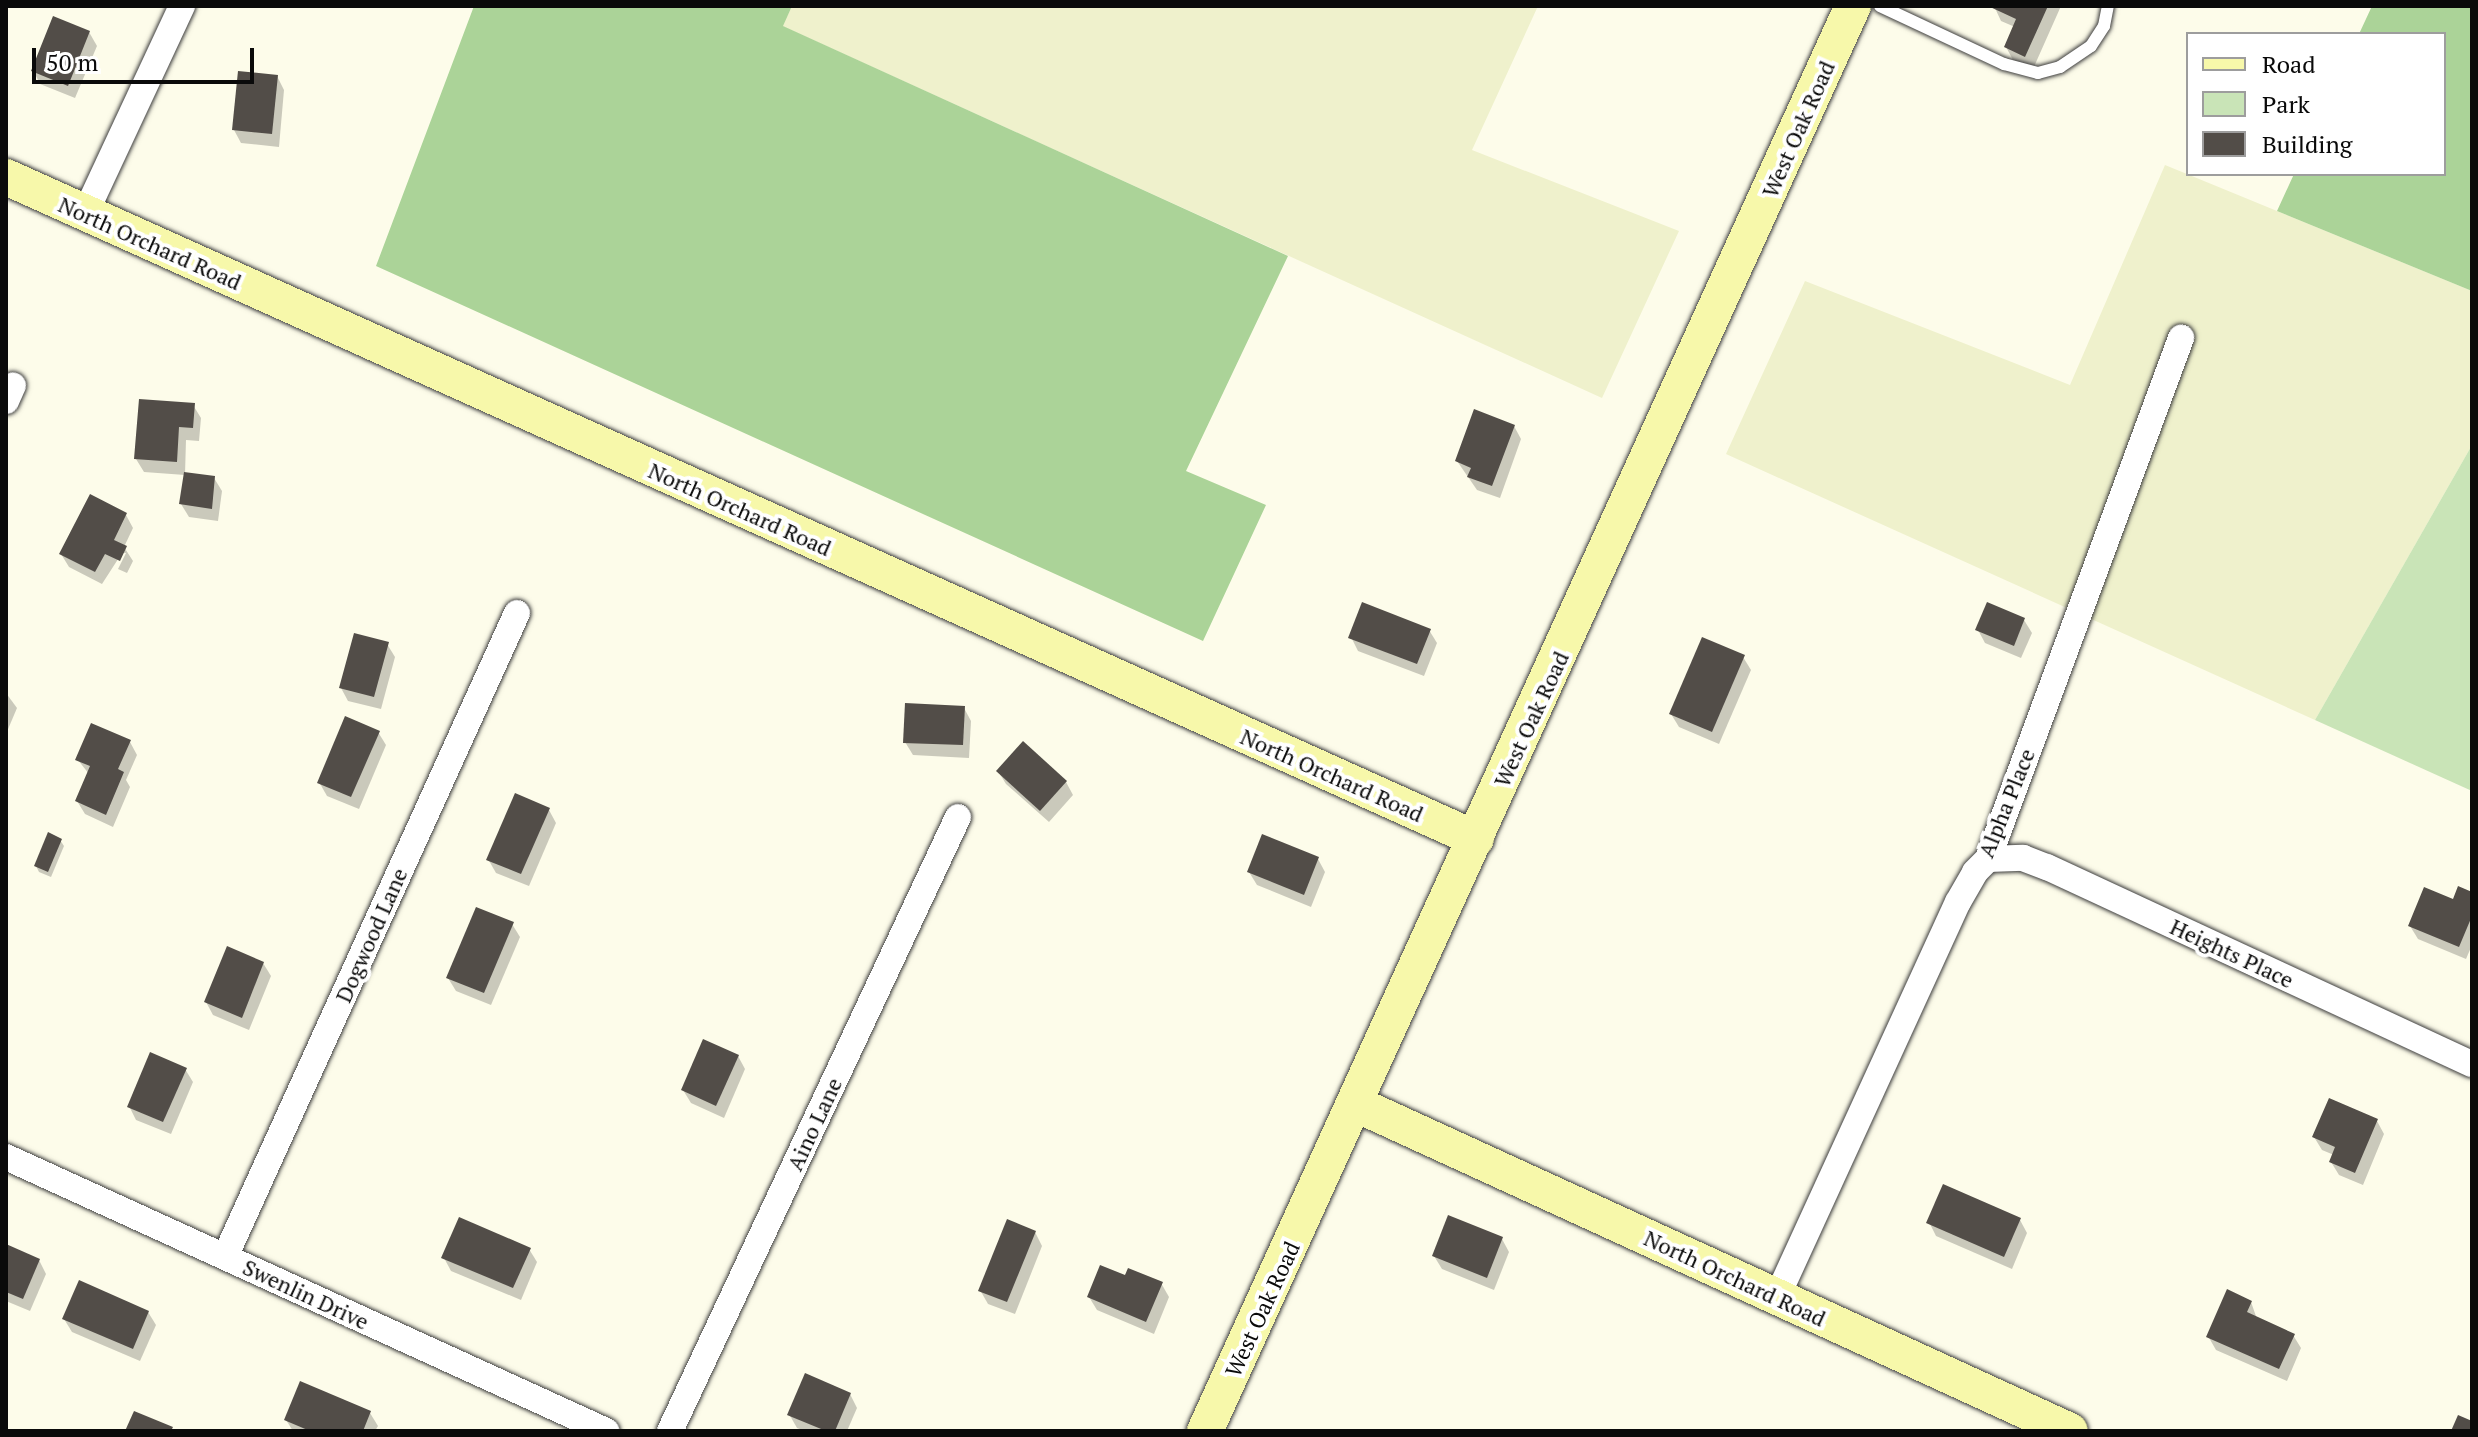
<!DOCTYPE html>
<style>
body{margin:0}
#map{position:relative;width:2478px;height:1437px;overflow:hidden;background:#fdfcea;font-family:"PT Serif",serif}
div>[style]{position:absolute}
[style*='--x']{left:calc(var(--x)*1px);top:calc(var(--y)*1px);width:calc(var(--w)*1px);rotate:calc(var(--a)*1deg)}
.farmland>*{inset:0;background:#eff1cc}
.green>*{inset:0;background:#c9e4b7}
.forest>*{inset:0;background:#abd398}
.shadow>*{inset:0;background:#0003}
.building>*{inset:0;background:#524d48}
.roads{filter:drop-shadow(0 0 2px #3d3d3d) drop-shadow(0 0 2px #3d3d3d)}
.lane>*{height:12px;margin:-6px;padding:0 6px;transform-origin:6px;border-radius:6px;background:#fff}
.street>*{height:26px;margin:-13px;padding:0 13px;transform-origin:13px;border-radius:13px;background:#fff}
.secondary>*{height:36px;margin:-18px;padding:0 18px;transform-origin:18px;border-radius:18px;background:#f7f8aa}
span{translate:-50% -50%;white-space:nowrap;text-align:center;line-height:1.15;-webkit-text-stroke:8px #fff;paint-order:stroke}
.street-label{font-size:22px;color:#0a0a0a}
.frame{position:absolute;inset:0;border:8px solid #0a0a0a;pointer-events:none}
.legend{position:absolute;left:2186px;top:32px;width:260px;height:144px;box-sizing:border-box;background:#fff;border:2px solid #9d9d9d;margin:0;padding:10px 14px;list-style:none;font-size:24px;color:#0a0a0a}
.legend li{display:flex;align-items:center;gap:16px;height:40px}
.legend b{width:40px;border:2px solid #9d9d9d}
.scale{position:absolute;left:32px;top:48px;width:222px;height:36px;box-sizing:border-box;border:4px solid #0a0a0a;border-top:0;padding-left:10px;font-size:24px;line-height:28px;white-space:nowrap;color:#0a0a0a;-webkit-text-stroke:6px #fff;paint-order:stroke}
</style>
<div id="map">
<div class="farmland">
<div style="clip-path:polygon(792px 6px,1538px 6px,1472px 150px,1679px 231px,1602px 398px,782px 26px)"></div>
<div style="clip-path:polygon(2165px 165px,2472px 291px,2472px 445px,2315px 720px,1726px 454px,1805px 281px,2070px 385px)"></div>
</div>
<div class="green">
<div style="clip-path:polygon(2472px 445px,2472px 791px,2315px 720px)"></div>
</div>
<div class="forest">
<div style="clip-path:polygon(474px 6px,792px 6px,783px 26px,1288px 256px,1186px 471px,1266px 505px,1203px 641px,376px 266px)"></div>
<div style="clip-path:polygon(2372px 6px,2472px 6px,2472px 291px,2277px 211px,2294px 174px,2444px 174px,2444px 34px,2359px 34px)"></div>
</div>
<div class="shadow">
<div style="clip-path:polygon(1994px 6px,2061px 6px,2033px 69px,2013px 60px,2006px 47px,2015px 27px,2001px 21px)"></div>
<div style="clip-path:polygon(89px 32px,97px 46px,75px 98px,40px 84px,33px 70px)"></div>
<div style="clip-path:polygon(277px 76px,284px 90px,279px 147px,241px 143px,234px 130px)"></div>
<div style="clip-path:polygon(193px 405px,201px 418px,199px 441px,186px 440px,185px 475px,144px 472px,136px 459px)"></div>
<div style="clip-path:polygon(1514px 426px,1521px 439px,1500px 498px,1477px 490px,1457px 461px)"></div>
<div style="clip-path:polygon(214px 478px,222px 491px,218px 521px,189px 517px,181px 504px)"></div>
<div style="clip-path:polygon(126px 515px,133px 528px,124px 547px,133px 561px,127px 573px,118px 569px,126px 553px,122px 553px,102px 584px,69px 567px,61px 554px)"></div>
<div style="clip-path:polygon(2024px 620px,2032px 633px,2021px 658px,1985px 643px,1978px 630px)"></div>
<div style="clip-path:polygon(1429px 630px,1437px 643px,1424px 676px,1358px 651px,1351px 637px)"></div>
<div style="clip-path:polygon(387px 644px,395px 657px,381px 709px,348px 701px,341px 688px)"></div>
<div style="clip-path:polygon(1743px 657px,1751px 670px,1719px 744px,1679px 727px,1671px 714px)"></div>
<div style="clip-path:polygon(6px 693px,17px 708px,6px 734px)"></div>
<div style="clip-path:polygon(964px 708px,971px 721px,969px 758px,913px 755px,905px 742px)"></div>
<div style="clip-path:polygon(378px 732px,386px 745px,359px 809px,327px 796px,319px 782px)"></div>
<div style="clip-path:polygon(130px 742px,137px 755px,126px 780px,130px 787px,113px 827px,85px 814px,77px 801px,89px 774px,78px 760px)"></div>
<div style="clip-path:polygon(998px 771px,1066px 782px,1073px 795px,1049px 822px,1006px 784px)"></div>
<div style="clip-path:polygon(549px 810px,556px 823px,529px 886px,496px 873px,488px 859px)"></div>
<div style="clip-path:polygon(60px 840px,64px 846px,51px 877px,39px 872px,36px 866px)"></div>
<div style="clip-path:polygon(1318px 859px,1325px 872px,1311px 907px,1257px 885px,1249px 872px)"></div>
<div style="clip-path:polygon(2472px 894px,2472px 945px,2466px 959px,2418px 939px,2410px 926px)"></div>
<div style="clip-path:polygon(512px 924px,520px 937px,491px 1005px,456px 991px,448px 978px)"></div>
<div style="clip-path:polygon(263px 963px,271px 976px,249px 1030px,213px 1015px,206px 1002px)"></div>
<div style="clip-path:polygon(738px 1056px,745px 1069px,724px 1118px,691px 1103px,683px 1090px)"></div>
<div style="clip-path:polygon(185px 1069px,193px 1082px,171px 1134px,136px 1120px,129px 1106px)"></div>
<div style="clip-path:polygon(2377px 1121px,2384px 1134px,2363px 1185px,2339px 1175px,2331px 1162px,2334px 1155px,2322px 1150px,2314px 1137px)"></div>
<div style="clip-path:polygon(2020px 1220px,2027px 1233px,2012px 1269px,1936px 1236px,1929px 1222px)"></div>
<div style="clip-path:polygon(1035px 1232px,1042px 1246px,1015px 1314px,988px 1304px,980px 1290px)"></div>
<div style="clip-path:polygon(1502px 1239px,1509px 1252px,1494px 1290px,1442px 1269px,1434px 1256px)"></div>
<div style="clip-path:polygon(6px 1247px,39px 1260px,46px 1274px,30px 1311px,6px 1301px)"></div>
<div style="clip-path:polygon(529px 1249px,537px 1262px,521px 1300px,451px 1271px,444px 1258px)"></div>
<div style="clip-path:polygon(1126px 1278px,1161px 1283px,1169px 1297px,1154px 1334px,1097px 1310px,1089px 1297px)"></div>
<div style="clip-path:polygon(2251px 1302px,2257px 1319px,2293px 1335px,2301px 1348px,2287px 1381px,2216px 1350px,2208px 1336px)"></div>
<div style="clip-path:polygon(148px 1312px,156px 1325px,140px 1361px,72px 1332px,64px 1319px)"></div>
<div style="clip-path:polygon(850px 1394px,857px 1408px,847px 1431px,805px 1431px,797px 1428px,789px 1414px)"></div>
<div style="clip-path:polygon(370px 1413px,378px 1426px,375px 1431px,293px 1431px,286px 1420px)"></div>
</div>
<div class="building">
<div style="clip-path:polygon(1988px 6px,2048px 6px,2025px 57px,2004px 47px,2016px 19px)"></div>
<div style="clip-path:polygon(53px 16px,90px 31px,68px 86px,31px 71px)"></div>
<div style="clip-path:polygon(238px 71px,278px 75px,272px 134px,232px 130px)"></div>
<div style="clip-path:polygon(139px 399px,195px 403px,193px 428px,179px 427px,177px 462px,134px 459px)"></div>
<div style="clip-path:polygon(1474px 409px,1515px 425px,1492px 486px,1467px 477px,1471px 468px,1455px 461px)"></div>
<div style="clip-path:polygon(184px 472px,215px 476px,212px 509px,179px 504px)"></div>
<div style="clip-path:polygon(90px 494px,127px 513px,114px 540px,127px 546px,120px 561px,105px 554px,95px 572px,59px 554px)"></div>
<div style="clip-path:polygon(1362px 602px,1431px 629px,1417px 664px,1348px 638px)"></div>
<div style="clip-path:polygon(1987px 602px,2025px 618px,2014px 646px,1975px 630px)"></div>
<div style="clip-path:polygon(354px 633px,389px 642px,374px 697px,339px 688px)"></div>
<div style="clip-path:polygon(1702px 637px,1745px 655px,1712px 732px,1669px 714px)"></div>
<div style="clip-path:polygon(905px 703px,965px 706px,963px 745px,903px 743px)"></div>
<div style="clip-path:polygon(345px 716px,380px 731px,351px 797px,317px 783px)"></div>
<div style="clip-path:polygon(91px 723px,131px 740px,118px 769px,124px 772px,106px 815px,75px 801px,90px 766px,75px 760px)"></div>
<div style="clip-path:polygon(1023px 741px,1067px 781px,1040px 811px,996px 771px)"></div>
<div style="clip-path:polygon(515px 793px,550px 808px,521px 874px,486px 860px)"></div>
<div style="clip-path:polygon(48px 832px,62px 839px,48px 872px,34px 866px)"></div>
<div style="clip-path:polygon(1262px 834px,1319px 857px,1304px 895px,1247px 872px)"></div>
<div style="clip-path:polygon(2458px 886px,2472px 892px,2472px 916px,2459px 947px,2408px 926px,2424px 887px,2453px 899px)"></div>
<div style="clip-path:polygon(476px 907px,514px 922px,484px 993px,446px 978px)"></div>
<div style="clip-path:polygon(227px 946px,264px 962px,242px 1018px,204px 1002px)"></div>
<div style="clip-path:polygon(703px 1039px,739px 1055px,716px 1106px,681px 1090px)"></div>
<div style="clip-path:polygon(150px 1052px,187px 1068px,163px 1122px,127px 1107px)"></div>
<div style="clip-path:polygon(2329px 1098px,2378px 1119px,2355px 1173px,2329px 1162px,2335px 1147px,2312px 1137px)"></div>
<div style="clip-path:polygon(1943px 1184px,2021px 1218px,2004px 1257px,1926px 1223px)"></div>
<div style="clip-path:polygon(1448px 1215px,1503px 1237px,1487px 1278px,1432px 1256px)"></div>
<div style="clip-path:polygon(459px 1217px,531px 1248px,513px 1288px,441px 1258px)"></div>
<div style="clip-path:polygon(1007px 1219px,1036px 1231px,1007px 1302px,978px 1291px)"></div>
<div style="clip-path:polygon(6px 1244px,40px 1259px,23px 1299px,6px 1292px)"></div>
<div style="clip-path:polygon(1100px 1265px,1125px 1275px,1128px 1268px,1163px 1282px,1146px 1322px,1087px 1297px)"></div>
<div style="clip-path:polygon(79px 1280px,149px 1311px,133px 1349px,62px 1319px)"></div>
<div style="clip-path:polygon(2227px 1289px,2252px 1301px,2247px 1312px,2295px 1334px,2279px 1369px,2206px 1337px)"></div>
<div style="clip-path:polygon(805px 1373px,851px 1393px,835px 1431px,826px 1431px,787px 1415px)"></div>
<div style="clip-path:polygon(300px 1381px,371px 1411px,363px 1431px,310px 1431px,284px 1420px)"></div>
<div style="clip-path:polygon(134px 1411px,173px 1427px,171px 1431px,125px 1431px)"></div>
<div style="clip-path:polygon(2458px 1415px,2472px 1421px,2472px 1431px,2451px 1431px)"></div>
</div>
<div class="roads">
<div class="lane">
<div style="--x:1880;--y:6;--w:137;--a:25.1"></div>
<div style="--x:2004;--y:64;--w:35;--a:15"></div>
<div style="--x:2038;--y:73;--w:23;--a:-15"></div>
<div style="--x:2060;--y:67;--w:37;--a:-34"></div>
<div style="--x:2091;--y:46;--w:24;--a:-57"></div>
<div style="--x:2104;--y:26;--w:20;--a:-79"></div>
</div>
<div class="street">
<div style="--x:85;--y:214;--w:230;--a:-65"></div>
<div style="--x:6;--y:401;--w:17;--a:-66"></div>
<div style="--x:1988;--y:859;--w:35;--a:-2"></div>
<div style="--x:2023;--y:858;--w:26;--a:21"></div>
<div style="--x:2047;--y:867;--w:468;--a:24.9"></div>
<div style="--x:6;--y:1157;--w:660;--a:24.54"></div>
<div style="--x:225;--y:1257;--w:707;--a:-65.61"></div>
<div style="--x:1777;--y:1297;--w:434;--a:-65.4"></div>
<div style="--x:1958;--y:902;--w:34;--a:-60"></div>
<div style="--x:1975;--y:872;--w:18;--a:-45"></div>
<div style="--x:1988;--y:859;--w:556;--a:-69.67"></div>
<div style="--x:670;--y:1431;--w:678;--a:-64.87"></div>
</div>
<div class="secondary">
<div style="--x:6;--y:177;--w:1612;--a:24.24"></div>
<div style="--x:1356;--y:1104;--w:785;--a:24.61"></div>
<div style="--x:1205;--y:1431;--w:1565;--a:-65.55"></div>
</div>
</div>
<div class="street-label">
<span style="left:1798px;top:129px;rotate:-66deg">West Oak Road</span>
<span style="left:150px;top:243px;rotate:24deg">North Orchard Road</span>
<span style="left:740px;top:509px;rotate:24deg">North Orchard Road</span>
<span style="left:1531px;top:719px;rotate:-65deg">West Oak Road</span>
<span style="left:1332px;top:775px;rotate:24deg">North Orchard Road</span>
<span style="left:2006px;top:803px;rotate:-68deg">Alpha Place</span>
<span style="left:371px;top:935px;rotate:-66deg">Dogwood Lane</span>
<span style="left:2232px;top:953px;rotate:25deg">Heights Place</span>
<span style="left:814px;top:1124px;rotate:-65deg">Aino Lane</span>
<span style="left:1735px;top:1278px;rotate:25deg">North Orchard Road</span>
<span style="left:306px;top:1294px;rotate:25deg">Swenlin Drive</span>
<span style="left:1262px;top:1309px;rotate:-65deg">West Oak Road</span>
</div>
<div class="frame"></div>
<ul class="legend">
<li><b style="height:10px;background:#f7f8aa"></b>Road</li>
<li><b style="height:22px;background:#c9e4b7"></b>Park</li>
<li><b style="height:22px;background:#524d48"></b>Building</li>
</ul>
<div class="scale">50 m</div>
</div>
